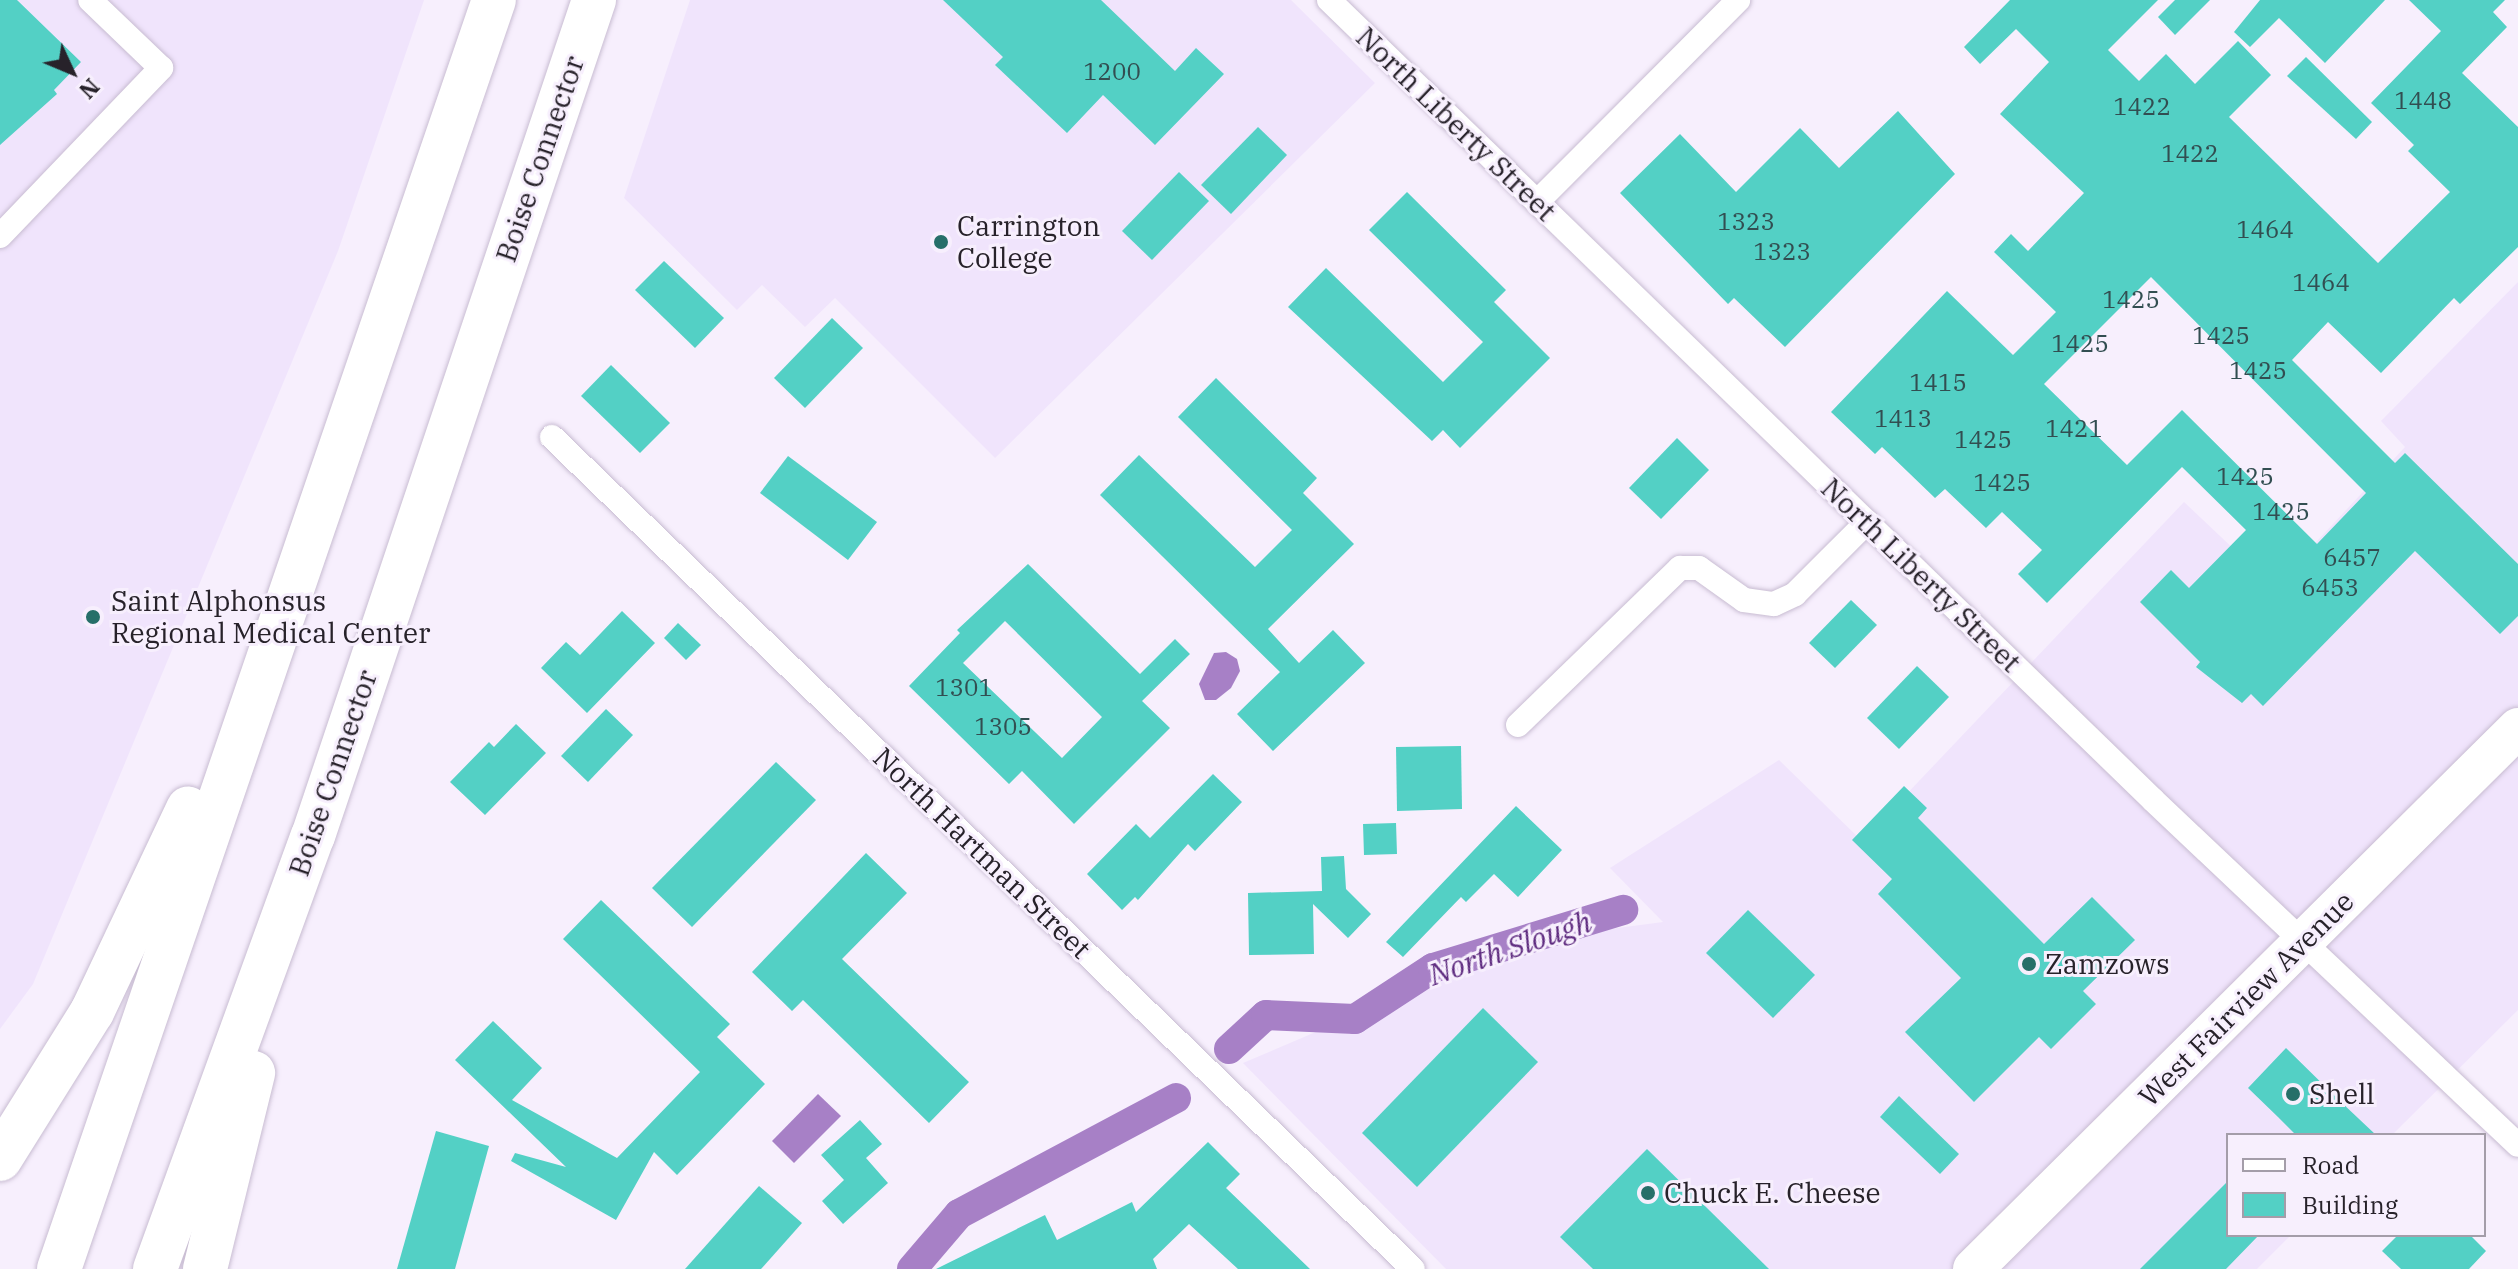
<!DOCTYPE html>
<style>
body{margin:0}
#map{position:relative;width:2518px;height:1269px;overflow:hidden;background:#f7effd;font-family:"IBM Plex Serif",serif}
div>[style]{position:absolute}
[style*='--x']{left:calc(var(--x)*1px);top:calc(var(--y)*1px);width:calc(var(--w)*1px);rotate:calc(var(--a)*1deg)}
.built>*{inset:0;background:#f0e4fc}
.water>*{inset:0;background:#a780c6}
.canal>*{height:30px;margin:-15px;padding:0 15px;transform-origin:15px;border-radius:15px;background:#a780c6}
.building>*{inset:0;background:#53d0c5}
.roads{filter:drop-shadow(0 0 2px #c8bcd2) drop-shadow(0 0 2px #c8bcd2)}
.minor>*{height:24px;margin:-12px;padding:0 12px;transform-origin:12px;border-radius:12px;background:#fff}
.primary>*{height:40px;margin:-20px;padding:0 20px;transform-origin:20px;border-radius:20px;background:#fff}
.motorway>*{height:44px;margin:-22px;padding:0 22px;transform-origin:22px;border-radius:22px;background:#fff}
.dots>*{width:22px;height:22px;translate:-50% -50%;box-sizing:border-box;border:4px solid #f7effd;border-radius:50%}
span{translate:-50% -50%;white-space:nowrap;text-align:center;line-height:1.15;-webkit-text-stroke:6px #f7effd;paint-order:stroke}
.number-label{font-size:24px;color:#324e51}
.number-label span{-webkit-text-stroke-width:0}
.street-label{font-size:28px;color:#27222a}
.poi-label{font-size:28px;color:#27222a}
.left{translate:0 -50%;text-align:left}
.water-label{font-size:30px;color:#5f2c80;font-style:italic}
.legend{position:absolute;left:2226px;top:1133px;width:260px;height:104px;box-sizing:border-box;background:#f7effd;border:2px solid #a49da9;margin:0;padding:10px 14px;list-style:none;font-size:24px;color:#27222a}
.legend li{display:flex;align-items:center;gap:16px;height:40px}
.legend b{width:40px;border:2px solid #a49da9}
.north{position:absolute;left:32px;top:32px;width:80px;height:80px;-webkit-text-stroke:6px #f7effd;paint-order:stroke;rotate:134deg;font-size:22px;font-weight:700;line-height:32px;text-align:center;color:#27222a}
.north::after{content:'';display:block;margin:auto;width:28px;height:36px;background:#27222a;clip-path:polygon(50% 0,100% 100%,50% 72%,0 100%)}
</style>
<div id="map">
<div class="built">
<div style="clip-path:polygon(0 0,424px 0,338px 251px,33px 984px,0 1029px)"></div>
<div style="clip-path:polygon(690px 0,1291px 0,1375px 83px,995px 458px,835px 298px,805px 327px,762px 285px,737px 310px,624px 198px)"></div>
<div style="clip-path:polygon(2518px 282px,2518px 1010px,2392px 1135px,2228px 1135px,2228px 1235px,2291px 1235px,2257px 1269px,1446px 1269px,1243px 1063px,1534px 939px,1663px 922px,1610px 868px,1779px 760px,1862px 841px,2184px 502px,2274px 587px,2405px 447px,2381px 421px)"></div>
</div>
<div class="water">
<div style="clip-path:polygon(1226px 652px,1237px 659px,1240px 671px,1231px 688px,1216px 700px,1205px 700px,1199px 684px,1214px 653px)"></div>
<div style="clip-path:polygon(818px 1094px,841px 1116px,794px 1163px,772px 1141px)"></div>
</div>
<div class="canal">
<div style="--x:1229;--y:1049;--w:50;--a:-42.6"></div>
<div style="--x:1266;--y:1015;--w:89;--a:2.6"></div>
<div style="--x:1355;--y:1019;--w:93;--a:-33.2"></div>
<div style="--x:1433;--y:968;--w:199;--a:-17"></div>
<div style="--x:912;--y:1269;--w:72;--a:-49.5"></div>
<div style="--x:959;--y:1214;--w:246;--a:-28.1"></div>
</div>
<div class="building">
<div style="clip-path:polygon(0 0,17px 0,81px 62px,54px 90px,57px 94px,0 145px)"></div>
<div style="clip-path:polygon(943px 0,1101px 0,1175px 71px,1196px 48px,1224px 74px,1155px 145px,1103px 95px,1067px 133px,995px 65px,1003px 57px)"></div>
<div style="clip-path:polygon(evenodd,2010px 0,2158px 0,2108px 50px,2139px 81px,2166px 54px,2195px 84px,2238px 41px,2271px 75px,2229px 117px,2378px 263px,2450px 192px,2408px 151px,2414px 145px,2371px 103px,2441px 31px,2409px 0,2505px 0,2493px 12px,2507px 27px,2462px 73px,2518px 127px,2518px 247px,2460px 304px,2454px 298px,2381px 373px,2328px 322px,2292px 360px,2395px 463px,2405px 453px,2518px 564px,2518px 616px,2500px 634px,2415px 551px,2263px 706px,2251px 694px,2242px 703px,2196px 667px,2200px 662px,2140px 602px,2171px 570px,2189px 588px,2246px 530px,2182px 467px,2047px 603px,2018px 574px,2042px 550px,2002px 512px,1986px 528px,1945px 489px,1935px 498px,1882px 447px,1875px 454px,1831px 412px,1947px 291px,2013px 355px,2056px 312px,1994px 252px,2011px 234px,2028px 251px,2084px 193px,2000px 114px,2049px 62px,2016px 29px,1980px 64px,1964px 47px,2010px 0,2151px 277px,2366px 493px,2317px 544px,2182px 410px,2127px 465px,2044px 384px,2151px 277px)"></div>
<div style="clip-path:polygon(2175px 0,2210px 0,2175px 35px,2158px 17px)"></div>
<div style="clip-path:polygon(2260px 0,2385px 0,2325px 63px,2279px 18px,2250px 47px,2234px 32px)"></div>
<div style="clip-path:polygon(2306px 57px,2372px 122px,2356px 139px,2287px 76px)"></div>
<div style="clip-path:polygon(1898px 111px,1955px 174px,1785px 347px,1734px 298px,1728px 304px,1620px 193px,1680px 134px,1736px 192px,1800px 128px,1839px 168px)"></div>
<div style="clip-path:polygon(1258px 127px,1287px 155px,1231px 214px,1201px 185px)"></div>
<div style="clip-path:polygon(1179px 172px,1209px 201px,1152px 260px,1122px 231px)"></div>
<div style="clip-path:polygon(1407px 192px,1506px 290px,1494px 302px,1550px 358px,1460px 448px,1443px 430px,1432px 441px,1288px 307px,1326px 268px,1443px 382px,1483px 342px,1369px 230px)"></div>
<div style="clip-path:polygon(664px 261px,724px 318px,695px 348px,635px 290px)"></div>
<div style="clip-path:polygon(832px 318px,863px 348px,805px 408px,774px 378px)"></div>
<div style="clip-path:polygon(611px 365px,670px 423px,640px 453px,581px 396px)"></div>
<div style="clip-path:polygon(1216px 378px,1317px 478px,1303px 493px,1354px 544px,1268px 629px,1299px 663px,1333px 630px,1365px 663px,1273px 751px,1237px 714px,1280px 672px,1100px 495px,1139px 455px,1255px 567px,1292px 530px,1178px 417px)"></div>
<div style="clip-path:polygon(1677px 438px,1709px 470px,1661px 519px,1629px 488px)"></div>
<div style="clip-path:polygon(788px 456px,877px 522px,848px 560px,760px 493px)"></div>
<div style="clip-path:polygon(evenodd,1028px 564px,1140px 674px,1175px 639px,1190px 654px,1142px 701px,1170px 728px,1074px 824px,1022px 771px,1009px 784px,909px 686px,960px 633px,957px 630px,1028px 564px,1005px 621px,1102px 717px,1062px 758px,963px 663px,1005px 621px)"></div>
<div style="clip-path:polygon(1851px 600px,1877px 625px,1835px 668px,1809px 643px)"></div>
<div style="clip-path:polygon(622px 611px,655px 643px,587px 713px,541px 668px,566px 642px,580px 655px)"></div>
<div style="clip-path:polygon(678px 623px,701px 645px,686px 660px,664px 638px)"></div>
<div style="clip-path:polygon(1917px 666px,1949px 697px,1899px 749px,1867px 718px)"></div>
<div style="clip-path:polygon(606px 709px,633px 735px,588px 782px,561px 756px)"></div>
<div style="clip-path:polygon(516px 724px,546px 753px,485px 815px,450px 782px,489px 742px,494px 747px)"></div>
<div style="clip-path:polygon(1461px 746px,1462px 809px,1397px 811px,1396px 747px)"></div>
<div style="clip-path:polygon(776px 762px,816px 800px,692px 927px,652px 888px)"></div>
<div style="clip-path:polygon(1213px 774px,1242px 802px,1195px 851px,1188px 844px,1138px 900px,1135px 897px,1122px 910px,1087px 874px,1136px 824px,1150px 838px)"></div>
<div style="clip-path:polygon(1904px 786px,1927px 808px,1918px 818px,2044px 944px,2092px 897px,2135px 940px,2083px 991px,2096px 1004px,2051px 1049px,2039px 1037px,1974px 1102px,1905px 1032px,1961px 978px,1878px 894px,1892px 879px,1852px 840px)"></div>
<div style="clip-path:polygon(1516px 806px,1562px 850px,1518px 897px,1494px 874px,1466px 902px,1461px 897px,1403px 957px,1386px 942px)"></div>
<div style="clip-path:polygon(1396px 823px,1397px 854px,1364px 855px,1363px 824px)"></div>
<div style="clip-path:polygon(866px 853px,907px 893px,842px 959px,969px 1082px,929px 1123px,803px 1000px,792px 1011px,752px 972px)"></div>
<div style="clip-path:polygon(1344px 856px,1346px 889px,1371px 914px,1348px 938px,1313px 904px,1314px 954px,1249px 955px,1248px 893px,1322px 891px,1321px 857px)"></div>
<div style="clip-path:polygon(601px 900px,730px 1024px,717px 1037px,765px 1084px,677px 1175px,654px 1152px,616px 1220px,511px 1161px,515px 1153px,566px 1167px,455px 1060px,493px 1021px,542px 1068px,512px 1100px,617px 1158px,700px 1072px,563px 939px)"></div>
<div style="clip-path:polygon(1748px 910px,1815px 975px,1773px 1018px,1706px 953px)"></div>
<div style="clip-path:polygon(1483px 1008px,1538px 1062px,1417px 1187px,1362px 1133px)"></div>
<div style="clip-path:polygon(2286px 1048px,2341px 1102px,2376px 1135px,2296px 1135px,2278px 1117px,2248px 1088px)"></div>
<div style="clip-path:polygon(1899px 1096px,1959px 1154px,1940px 1174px,1880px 1117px)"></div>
<div style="clip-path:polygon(860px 1120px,882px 1144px,866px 1158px,888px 1183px,843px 1224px,822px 1201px,844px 1180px,821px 1155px)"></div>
<div style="clip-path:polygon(436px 1131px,489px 1146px,455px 1269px,397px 1269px)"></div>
<div style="clip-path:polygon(1208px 1142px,1240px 1174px,1226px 1188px,1310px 1269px,1238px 1269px,1189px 1224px,1153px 1259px,1157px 1269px,936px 1269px,1045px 1215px,1057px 1240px,1132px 1202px,1136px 1212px)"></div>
<div style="clip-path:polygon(1647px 1149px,1769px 1269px,1593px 1269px,1560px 1237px)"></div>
<div style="clip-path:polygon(2228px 1181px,2228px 1235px,2259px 1235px,2226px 1269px,2140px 1269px)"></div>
<div style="clip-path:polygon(759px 1186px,802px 1223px,761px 1269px,685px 1269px)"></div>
<div style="clip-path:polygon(2398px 1235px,2470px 1235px,2486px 1251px,2469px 1269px,2401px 1269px,2382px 1251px)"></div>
</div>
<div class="roads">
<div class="minor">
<div style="--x:1329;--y:0;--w:1148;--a:44.15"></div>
<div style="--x:2153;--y:800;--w:502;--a:43.39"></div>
<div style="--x:1537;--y:202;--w:285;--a:-45.1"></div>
<div style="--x:0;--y:236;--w:233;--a:-46.2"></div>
<div style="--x:161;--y:68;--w:98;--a:-136.2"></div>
<div style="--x:552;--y:437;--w:1197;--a:44.02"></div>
<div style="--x:1518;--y:725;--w:226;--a:-44.1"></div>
<div style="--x:1680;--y:568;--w:19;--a:0"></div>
<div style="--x:1699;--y:568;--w:55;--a:35.4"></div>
<div style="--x:1744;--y:600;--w:30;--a:8"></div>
<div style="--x:1774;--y:604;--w:23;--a:-25"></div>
<div style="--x:1795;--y:594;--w:102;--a:-45"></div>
</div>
<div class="primary">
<div style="--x:1973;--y:1269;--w:768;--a:-44.79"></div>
</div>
<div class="motorway">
<div style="--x:0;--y:1159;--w:173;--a:-58"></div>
<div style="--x:92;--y:1012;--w:225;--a:-64.7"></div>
<div style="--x:59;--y:1269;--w:1341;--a:-71.08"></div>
<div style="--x:155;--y:1269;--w:461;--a:-70"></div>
<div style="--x:313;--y:836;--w:882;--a:-71.42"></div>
<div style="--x:205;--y:1269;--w:202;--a:-76.2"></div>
</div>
</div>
<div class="dots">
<div style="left:941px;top:242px;background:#266f69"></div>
<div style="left:93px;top:617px;background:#266f69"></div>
<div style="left:2029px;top:964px;background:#266f69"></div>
<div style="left:2293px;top:1094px;background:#266f69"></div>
<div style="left:1648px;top:1193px;background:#266f69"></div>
</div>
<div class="number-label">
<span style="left:1112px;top:72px">1200</span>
<span style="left:2423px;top:101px">1448</span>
<span style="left:2142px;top:107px">1422</span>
<span style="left:2190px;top:154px">1422</span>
<span style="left:1746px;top:222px">1323</span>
<span style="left:2265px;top:230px">1464</span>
<span style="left:1782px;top:252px">1323</span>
<span style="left:2321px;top:283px">1464</span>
<span style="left:2131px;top:300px">1425</span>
<span style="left:2221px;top:336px">1425</span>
<span style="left:2080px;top:344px">1425</span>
<span style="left:2258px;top:371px">1425</span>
<span style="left:1938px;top:383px">1415</span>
<span style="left:1903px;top:419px">1413</span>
<span style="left:2074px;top:429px">1421</span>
<span style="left:1983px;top:440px">1425</span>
<span style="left:2245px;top:477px">1425</span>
<span style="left:2002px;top:483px">1425</span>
<span style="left:2281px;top:512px">1425</span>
<span style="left:2352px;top:558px">6457</span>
<span style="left:2330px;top:588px">6453</span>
<span style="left:964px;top:688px">1301</span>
<span style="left:1003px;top:727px">1305</span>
</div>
<div class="street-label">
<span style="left:1456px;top:124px;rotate:44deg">North Liberty Street</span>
<span style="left:540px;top:159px;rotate:-71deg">Boise Connector</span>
<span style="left:1921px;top:575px;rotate:44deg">North Liberty Street</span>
<span style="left:333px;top:773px;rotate:-71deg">Boise Connector</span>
<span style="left:982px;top:853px;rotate:44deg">North Hartman Street</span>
<span style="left:2246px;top:999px;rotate:-45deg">West Fairview Avenue</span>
</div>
<div class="poi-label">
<span class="left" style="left:957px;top:242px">Carrington<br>College</span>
<span class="left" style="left:111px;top:617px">Saint Alphonsus<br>Regional Medical Center</span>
<span class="left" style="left:2045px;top:964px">Zamzows</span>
<span class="left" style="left:2309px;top:1094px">Shell</span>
<span class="left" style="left:1664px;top:1193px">Chuck E. Cheese</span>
</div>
<div class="water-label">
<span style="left:1510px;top:948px;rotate:-19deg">North Slough</span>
</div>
<ul class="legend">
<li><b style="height:10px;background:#fff"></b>Road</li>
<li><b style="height:22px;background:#53d0c5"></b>Building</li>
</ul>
<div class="north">N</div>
</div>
